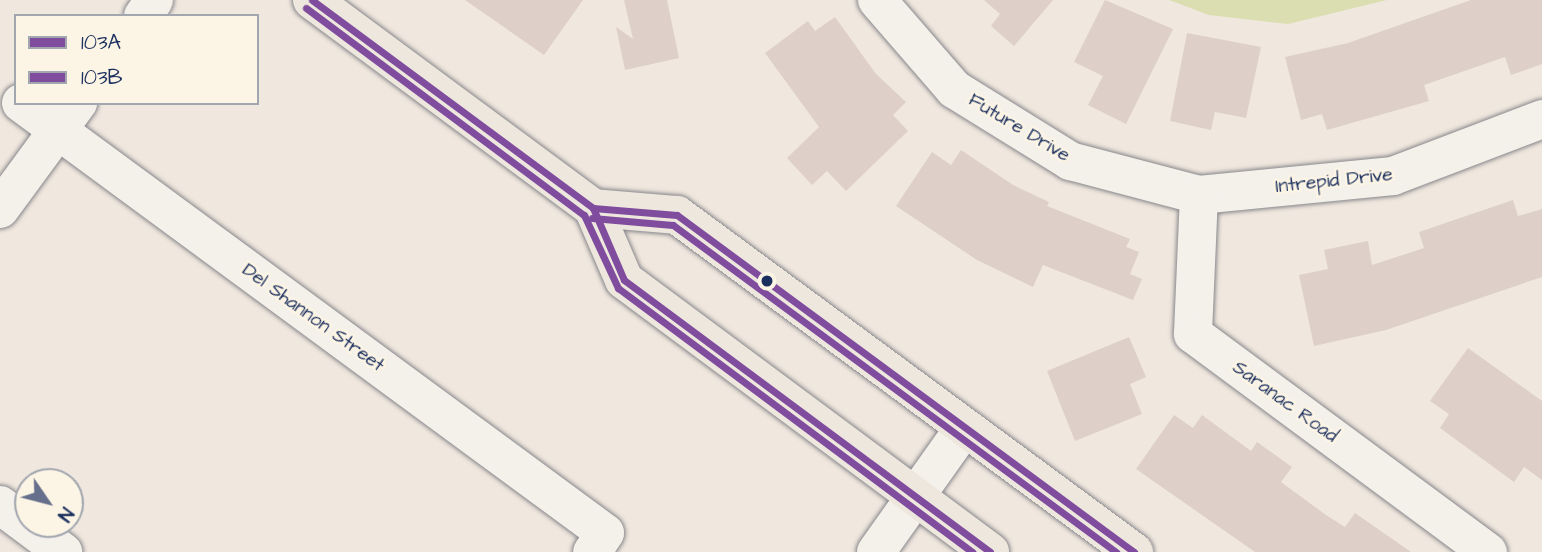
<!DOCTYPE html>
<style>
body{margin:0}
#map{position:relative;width:1542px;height:552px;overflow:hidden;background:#f0e7de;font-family:"Architects Daughter",sans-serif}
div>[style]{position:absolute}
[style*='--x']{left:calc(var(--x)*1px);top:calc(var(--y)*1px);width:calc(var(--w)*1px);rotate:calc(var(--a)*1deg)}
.green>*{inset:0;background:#dbdeb0}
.building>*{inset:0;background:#decfc9}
.roads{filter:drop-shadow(0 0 2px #87878c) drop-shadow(0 0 2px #87878c)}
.minor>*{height:38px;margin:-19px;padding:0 19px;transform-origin:19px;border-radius:19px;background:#f4f0ea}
.major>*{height:38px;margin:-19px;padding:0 19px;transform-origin:19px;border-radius:19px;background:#ede7dd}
.bus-1>*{height:7px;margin:-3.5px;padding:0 3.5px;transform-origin:3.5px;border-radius:3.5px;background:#804c9e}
.bus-2>*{height:7px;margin:-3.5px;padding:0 3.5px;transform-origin:3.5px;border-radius:3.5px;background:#804c9e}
.dots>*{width:19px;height:19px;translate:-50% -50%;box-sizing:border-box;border:4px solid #fcf5e5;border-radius:50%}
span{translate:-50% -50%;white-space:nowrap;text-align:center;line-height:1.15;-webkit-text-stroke:5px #fcf5e5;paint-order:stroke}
.street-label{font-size:19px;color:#1b2f5e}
.legend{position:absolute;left:14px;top:14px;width:245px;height:91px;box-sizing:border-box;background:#fcf5e5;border:2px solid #a2a6af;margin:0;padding:9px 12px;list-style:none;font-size:21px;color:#1b2f5e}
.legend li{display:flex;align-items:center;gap:14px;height:35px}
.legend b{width:35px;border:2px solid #a2a6af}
.north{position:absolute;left:14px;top:468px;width:70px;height:70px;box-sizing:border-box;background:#fcf5e5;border:2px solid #a2a6af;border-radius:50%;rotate:125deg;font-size:19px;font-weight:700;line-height:28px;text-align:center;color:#1b2f5e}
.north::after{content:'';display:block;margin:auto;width:24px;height:32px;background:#666f8b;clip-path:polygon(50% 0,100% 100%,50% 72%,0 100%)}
</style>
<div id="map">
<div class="green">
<div style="clip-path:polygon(1169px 0,1387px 0,1288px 24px,1209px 15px)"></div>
</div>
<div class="building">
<div style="clip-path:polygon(465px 0,583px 0,544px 55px)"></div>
<div style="clip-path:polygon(624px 0,667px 0,679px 58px,625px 70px,616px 27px,633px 39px)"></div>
<div style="clip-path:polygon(984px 0,1053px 0,1014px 46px,991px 26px,1000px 14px)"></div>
<div style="clip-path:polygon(1105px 0,1173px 29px,1126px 124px,1088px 105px,1103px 76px,1074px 62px)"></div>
<div style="clip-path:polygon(1471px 0,1542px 0,1542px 64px,1511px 75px,1505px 57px,1424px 85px,1429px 101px,1327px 130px,1322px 114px,1301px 120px,1285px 57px,1348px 43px)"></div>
<div style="clip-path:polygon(835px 17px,876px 74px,906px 102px,893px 115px,908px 131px,846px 191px,827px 171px,812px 185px,787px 158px,819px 127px,765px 53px,808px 21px,815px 31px)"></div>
<div style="clip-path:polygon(1187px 33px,1261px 47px,1246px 118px,1215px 112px,1211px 130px,1170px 121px)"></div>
<div style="clip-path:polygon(961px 150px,1013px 185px,1049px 202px,1047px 206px,1130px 239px,1126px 247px,1139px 252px,1130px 274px,1142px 279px,1133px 300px,1043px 265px,1033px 287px,977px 260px,896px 206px,932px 152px,951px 165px)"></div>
<div style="clip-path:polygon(1513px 200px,1518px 216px,1542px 209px,1542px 277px,1386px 330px,1314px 346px,1299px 275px,1328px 269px,1324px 250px,1368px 241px,1372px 265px,1424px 248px,1419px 232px)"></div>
<div style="clip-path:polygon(1129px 337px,1146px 377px,1130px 384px,1142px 414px,1075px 441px,1047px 371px)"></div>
<div style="clip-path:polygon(1468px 348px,1542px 401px,1542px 480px,1524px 467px,1514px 482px,1440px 428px,1449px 414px,1430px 401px)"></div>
<div style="clip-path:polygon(1174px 415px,1193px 428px,1202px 415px,1251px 451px,1257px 442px,1292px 467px,1281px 482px,1326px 515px,1345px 527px,1355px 513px,1411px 552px,1255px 552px,1136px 469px)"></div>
</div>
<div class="roads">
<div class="minor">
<div style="--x:877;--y:0;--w:118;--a:49.1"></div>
<div style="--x:954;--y:89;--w:137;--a:31.8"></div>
<div style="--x:1070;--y:161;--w:133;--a:14.8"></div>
<div style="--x:1199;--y:195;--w:195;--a:-5.6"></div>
<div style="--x:1393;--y:176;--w:160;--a:-20.9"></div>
<div style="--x:143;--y:16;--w:19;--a:-55"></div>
<div style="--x:21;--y:103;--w:725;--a:36.36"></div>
<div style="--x:605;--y:533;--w:23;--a:124"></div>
<div style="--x:1199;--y:195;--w:139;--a:92.5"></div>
<div style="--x:1193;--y:334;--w:367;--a:36.5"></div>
<div style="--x:0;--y:209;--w:132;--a:-53.7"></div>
<div style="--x:0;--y:505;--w:79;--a:36.7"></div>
<div style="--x:876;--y:552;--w:152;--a:-54.6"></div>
</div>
<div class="major">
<div style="--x:312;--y:0;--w:350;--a:36.5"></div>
<div style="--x:593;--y:208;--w:78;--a:66.7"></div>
<div style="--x:624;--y:280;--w:456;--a:36.6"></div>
<div style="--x:593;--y:208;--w:84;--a:4.8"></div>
<div style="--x:677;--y:215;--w:568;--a:36.41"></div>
</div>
</div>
<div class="bus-1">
<div style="--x:312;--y:0;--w:350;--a:36.5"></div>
<div style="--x:593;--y:208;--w:78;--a:66.7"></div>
<div style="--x:624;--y:280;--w:456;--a:36.6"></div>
<div style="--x:593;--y:208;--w:84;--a:4.8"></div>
<div style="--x:677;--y:215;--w:568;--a:36.41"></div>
</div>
<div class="bus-2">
<div style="--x:306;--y:8;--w:347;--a:36.7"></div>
<div style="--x:584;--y:215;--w:81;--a:65"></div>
<div style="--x:618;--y:288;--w:442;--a:36.7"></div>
<div style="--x:592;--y:218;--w:81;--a:4.9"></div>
<div style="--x:673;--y:225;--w:551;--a:36.43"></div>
</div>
<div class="dots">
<div style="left:767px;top:281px;background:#1b2f5e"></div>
</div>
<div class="street-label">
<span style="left:1019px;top:128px;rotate:31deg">Future Drive</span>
<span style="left:1334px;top:181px;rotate:-6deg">Intrepid Drive</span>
<span style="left:313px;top:318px;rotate:36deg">Del Shannon Street</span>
<span style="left:1285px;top:402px;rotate:36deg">Saranac Road</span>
</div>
<ul class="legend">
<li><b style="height:9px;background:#804c9e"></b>103A</li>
<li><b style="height:9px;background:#804c9e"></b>103B</li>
</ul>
<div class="north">N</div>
</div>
